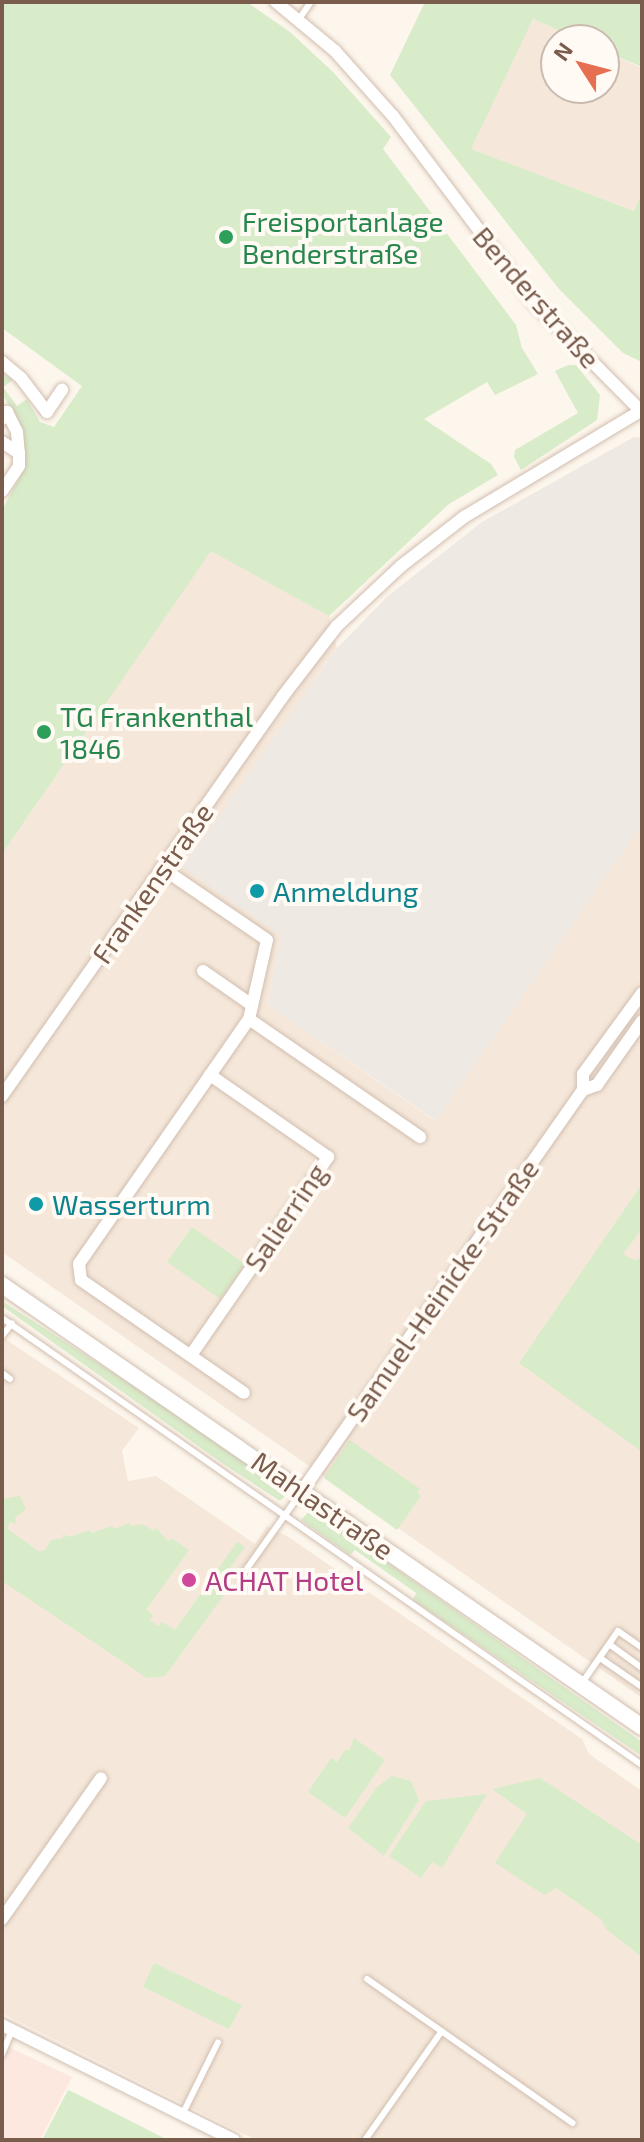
<!DOCTYPE html>
<meta charset="utf-8">
<style>
body{margin:0}
#map{position:relative;width:644px;height:2142px;overflow:hidden;background:#fdf6ec;font-family:"Exo 2",sans-serif}
div>[style]{position:absolute}
[style*='--x']{left:calc(var(--x)*1px);top:calc(var(--y)*1px);width:calc(var(--w)*1px);rotate:calc(var(--a)*1deg)}
.residential>*{inset:0;background:#f5e8da}
.commercial>*{inset:0;background:#fde8e0}
.industrial>*{inset:0;background:#efe9e4}
.green>*{inset:0;background:#d8ecc9}
.roads{filter:drop-shadow(0 0 2px #d1beb0) drop-shadow(0 0 2px #d1beb0)}
.service>*{height:6px;margin:-3px;padding:0 3px;transform-origin:3px;border-radius:3px;background:#fff}
.minor>*{height:12px;margin:-6px;padding:0 6px;transform-origin:6px;border-radius:6px;background:#fff}
.tertiary>*{height:16px;margin:-8px;padding:0 8px;transform-origin:8px;border-radius:8px;background:#fff}
.dots>*{width:22px;height:22px;translate:-50% -50%;box-sizing:border-box;border:4px solid #fffaf3;border-radius:50%}
span{translate:-50% -50%;white-space:nowrap;text-align:center;line-height:1.15;-webkit-text-stroke:8px #fffaf3;paint-order:stroke}
.leisure-label{font-size:28px;color:#27864d}
.left{translate:0 -50%;text-align:left}
.street-label{font-size:28px;color:#7a5c4d}
.culture-label{font-size:28px;color:#0d838f}
.hotel-label{font-size:28px;color:#b23c85}
.frame{position:absolute;inset:0;border:4px solid #7a5c4d;pointer-events:none}
.north{position:absolute;left:540px;top:24px;width:80px;height:80px;box-sizing:border-box;background:#fffaf3;border:2px solid #cabbb1;border-radius:50%;rotate:306deg;font-size:22px;font-weight:700;line-height:32px;text-align:center;color:#7a5c4d}
.north::after{content:'';display:block;margin:auto;width:28px;height:36px;background:#e76f51;clip-path:polygon(50% 0,100% 100%,50% 72%,0 100%)}
</style>
<div id="map">
<div class="residential">
<div style="clip-path:polygon(533px 19px,580px 40px,556px 40px,556px 88px,604px 88px,604px 51px,642px 68px,642px 193px,634px 211px,470px 149px)"></div>
<div style="clip-path:polygon(211px 550px,329px 616px,337px 648px,314px 680px,281px 936px,268px 1005px,435px 1121px,642px 824px,642px 1698px,2px 1252px,2px 854px)"></div>
<div style="clip-path:polygon(2px 1337px,139px 1428px,122px 1451px,128px 1481px,156px 1476px,255px 1544px,267px 1526px,287px 1536px,582px 1739px,589px 1754px,642px 1791px,642px 2140px,256px 2140px,2px 2013px)"></div>
</div>
<div class="commercial">
<div style="clip-path:polygon(2px 2044px,72px 2077px,40px 2140px,2px 2140px)"></div>
</div>
<div class="industrial">
<div style="clip-path:polygon(634px 437px,642px 438px,642px 824px,436px 1121px,268px 1005px,281px 936px,183px 867px,337px 648px,388px 596px,482px 522px)"></div>
</div>
<div class="green">
<div style="clip-path:polygon(2px 2px,247px 2px,290px 32px,333px 72px,391px 137px,383px 149px,516px 325px,522px 348px,538px 374px,495px 395px,487px 382px,424px 419px,491px 464px,498px 475px,449px 504px,329px 616px,211px 551px,2px 854px,2px 510px,25px 467px,18px 420px,2px 394px,2px 373px,13px 380px,3px 387px,17px 406px,27px 399px,40px 422px,54px 427px,82px 386px,2px 328px)"></div>
<div style="clip-path:polygon(425px 2px,642px 2px,642px 67px,604px 51px,604px 40px,580px 40px,533px 19px,471px 149px,634px 211px,642px 193px,642px 362px,623px 353px,559px 289px,390px 75px)"></div>
<div style="clip-path:polygon(568px 365px,576px 365px,600px 395px,597px 420px,521px 470px,514px 457px,515px 450px,578px 413px,555px 371px)"></div>
<div style="clip-path:polygon(642px 1184px,642px 1229px,623px 1254px,636px 1261px,642px 1255px,642px 1452px,519px 1363px)"></div>
<div style="clip-path:polygon(192px 1227px,245px 1264px,220px 1299px,167px 1262px)"></div>
<div style="clip-path:polygon(2px 1301px,138px 1389px,288px 1493px,280px 1501px,222px 1463px,2px 1306px)"></div>
<div style="clip-path:polygon(350px 1440px,420px 1489px,417px 1492px,421px 1496px,397px 1530px,324px 1478px)"></div>
<div style="clip-path:polygon(20px 1496px,26px 1509px,15px 1518px,16px 1524px,10px 1522px,7px 1528px,38px 1551px,44px 1551px,51px 1540px,63px 1538px,63px 1534px,69px 1537px,90px 1530px,91px 1533px,112px 1526px,114px 1529px,130px 1523px,131px 1526px,143px 1524px,154px 1531px,156px 1528px,168px 1541px,171px 1538px,189px 1550px,146px 1610px,153px 1615px,150px 1620px,159px 1626px,162px 1622px,175px 1630px,237px 1542px,245px 1547px,222px 1579px,226px 1592px,165px 1676px,147px 1678px,2px 1581px,2px 1499px)"></div>
<div style="clip-path:polygon(311px 1509px,642px 1742px,642px 1756px,413px 1600px,416px 1593px,355px 1550px,350px 1555px,301px 1520px)"></div>
<div style="clip-path:polygon(354px 1738px,385px 1760px,345px 1818px,308px 1792px,331px 1758px,337px 1762px,346px 1749px,349px 1751px)"></div>
<div style="clip-path:polygon(392px 1776px,411px 1781px,419px 1800px,384px 1856px,348px 1828px,377px 1787px)"></div>
<div style="clip-path:polygon(540px 1778px,642px 1845px,642px 1957px,606px 1929px,601px 1919px,556px 1888px,544px 1895px,495px 1863px,527px 1814px,492px 1789px)"></div>
<div style="clip-path:polygon(487px 1794px,442px 1868px,432px 1862px,421px 1878px,389px 1856px,426px 1801px)"></div>
<div style="clip-path:polygon(154px 1963px,242px 2005px,229px 2029px,143px 1987px)"></div>
<div style="clip-path:polygon(68px 2090px,79px 2095px,168px 2140px,42px 2140px)"></div>
</div>
<div class="roads">
<div class="service">
<div style="--x:299;--y:19;--w:21;--a:-55"></div>
<div style="--x:2;--y:1318;--w:781;--a:34.93"></div>
<div style="--x:2;--y:1336;--w:16;--a:-52"></div>
<div style="--x:2;--y:1373;--w:10;--a:37"></div>
<div style="--x:241;--y:1577;--w:102;--a:-54.6"></div>
<div style="--x:609;--y:1644;--w:41;--a:36"></div>
<div style="--x:600;--y:1658;--w:51;--a:34.6"></div>
<div style="--x:582;--y:1683;--w:63;--a:-55.3"></div>
<div style="--x:618;--y:1631;--w:29;--a:35"></div>
<div style="--x:367;--y:1979;--w:251;--a:35"></div>
<div style="--x:2;--y:2054;--w:25;--a:-67"></div>
<div style="--x:182;--y:2115;--w:81;--a:-63.7"></div>
<div style="--x:365;--y:2140;--w:133;--a:-54.8"></div>
</div>
<div class="minor">
<div style="--x:276;--y:2;--w:77;--a:39.7"></div>
<div style="--x:335;--y:51;--w:87;--a:48.3"></div>
<div style="--x:393;--y:116;--w:234;--a:53"></div>
<div style="--x:534;--y:303;--w:153;--a:45.3"></div>
<div style="--x:2;--y:362;--w:25;--a:40"></div>
<div style="--x:21;--y:378;--w:43;--a:52.6"></div>
<div style="--x:47;--y:412;--w:27;--a:-56"></div>
<div style="--x:2;--y:419;--w:9;--a:-54"></div>
<div style="--x:7;--y:412;--w:22;--a:63"></div>
<div style="--x:17;--y:432;--w:21;--a:85"></div>
<div style="--x:2;--y:442;--w:20;--a:33"></div>
<div style="--x:19;--y:453;--w:13;--a:90"></div>
<div style="--x:19;--y:466;--w:30;--a:124"></div>
<div style="--x:162;--y:868;--w:127;--a:34.4"></div>
<div style="--x:267;--y:940;--w:81;--a:102.8"></div>
<div style="--x:249;--y:1019;--w:298;--a:124.8"></div>
<div style="--x:79;--y:1264;--w:16;--a:83"></div>
<div style="--x:81;--y:1280;--w:198;--a:34.7"></div>
<div style="--x:203;--y:971;--w:60;--a:34.8"></div>
<div style="--x:249;--y:1019;--w:208;--a:34.6"></div>
<div style="--x:583;--y:1090;--w:16;--a:-90"></div>
<div style="--x:583;--y:1074;--w:100;--a:-53.9"></div>
<div style="--x:2;--y:1096;--w:489;--a:-54.9"></div>
<div style="--x:283;--y:696;--w:88;--a:-52.4"></div>
<div style="--x:337;--y:626;--w:88;--a:-43.2"></div>
<div style="--x:401;--y:566;--w:80;--a:-37.9"></div>
<div style="--x:464;--y:517;--w:208;--a:-31"></div>
<div style="--x:191;--y:1355;--w:241;--a:-55.3"></div>
<div style="--x:328;--y:1157;--w:144;--a:-145.2"></div>
<div style="--x:302;--y:1491;--w:490;--a:-55"></div>
<div style="--x:583;--y:1090;--w:15;--a:-20"></div>
<div style="--x:597;--y:1085;--w:78;--a:-54.9"></div>
<div style="--x:2;--y:1919;--w:172;--a:-54.9"></div>
<div style="--x:2;--y:2025;--w:259;--a:26.4"></div>
</div>
<div class="tertiary">
<div style="--x:2;--y:1285;--w:778;--a:34.63"></div>
</div>
</div>
<div class="dots">
<div style="left:226px;top:237px;background:#2e9e5b"></div>
<div style="left:44px;top:732px;background:#2e9e5b"></div>
<div style="left:257px;top:891px;background:#0f9aa8"></div>
<div style="left:36px;top:1204px;background:#0f9aa8"></div>
<div style="left:189px;top:1580px;background:#d1479c"></div>
</div>
<div class="leisure-label">
<span class="left" style="left:242px;top:237px">Freisportanlage<br>Benderstraße</span>
<span class="left" style="left:60px;top:732px">TG Frankenthal<br>1846</span>
</div>
<div class="street-label">
<span style="left:537px;top:297px;rotate:49deg">Benderstraße</span>
<span style="left:152px;top:883px;rotate:-55deg">Frankenstraße</span>
<span style="left:285px;top:1217px;rotate:-56deg">Salierring</span>
<span style="left:442px;top:1290px;rotate:-55deg">Samuel-Heinicke-Straße</span>
<span style="left:323px;top:1505px;rotate:35deg">Mahlastraße</span>
</div>
<div class="culture-label">
<span class="left" style="left:273px;top:891px">Anmeldung</span>
<span class="left" style="left:52px;top:1204px">Wasserturm</span>
</div>
<div class="hotel-label">
<span class="left" style="left:205px;top:1580px">ACHAT Hotel</span>
</div>
<div class="frame"></div>
<div class="north">N</div>
</div>
